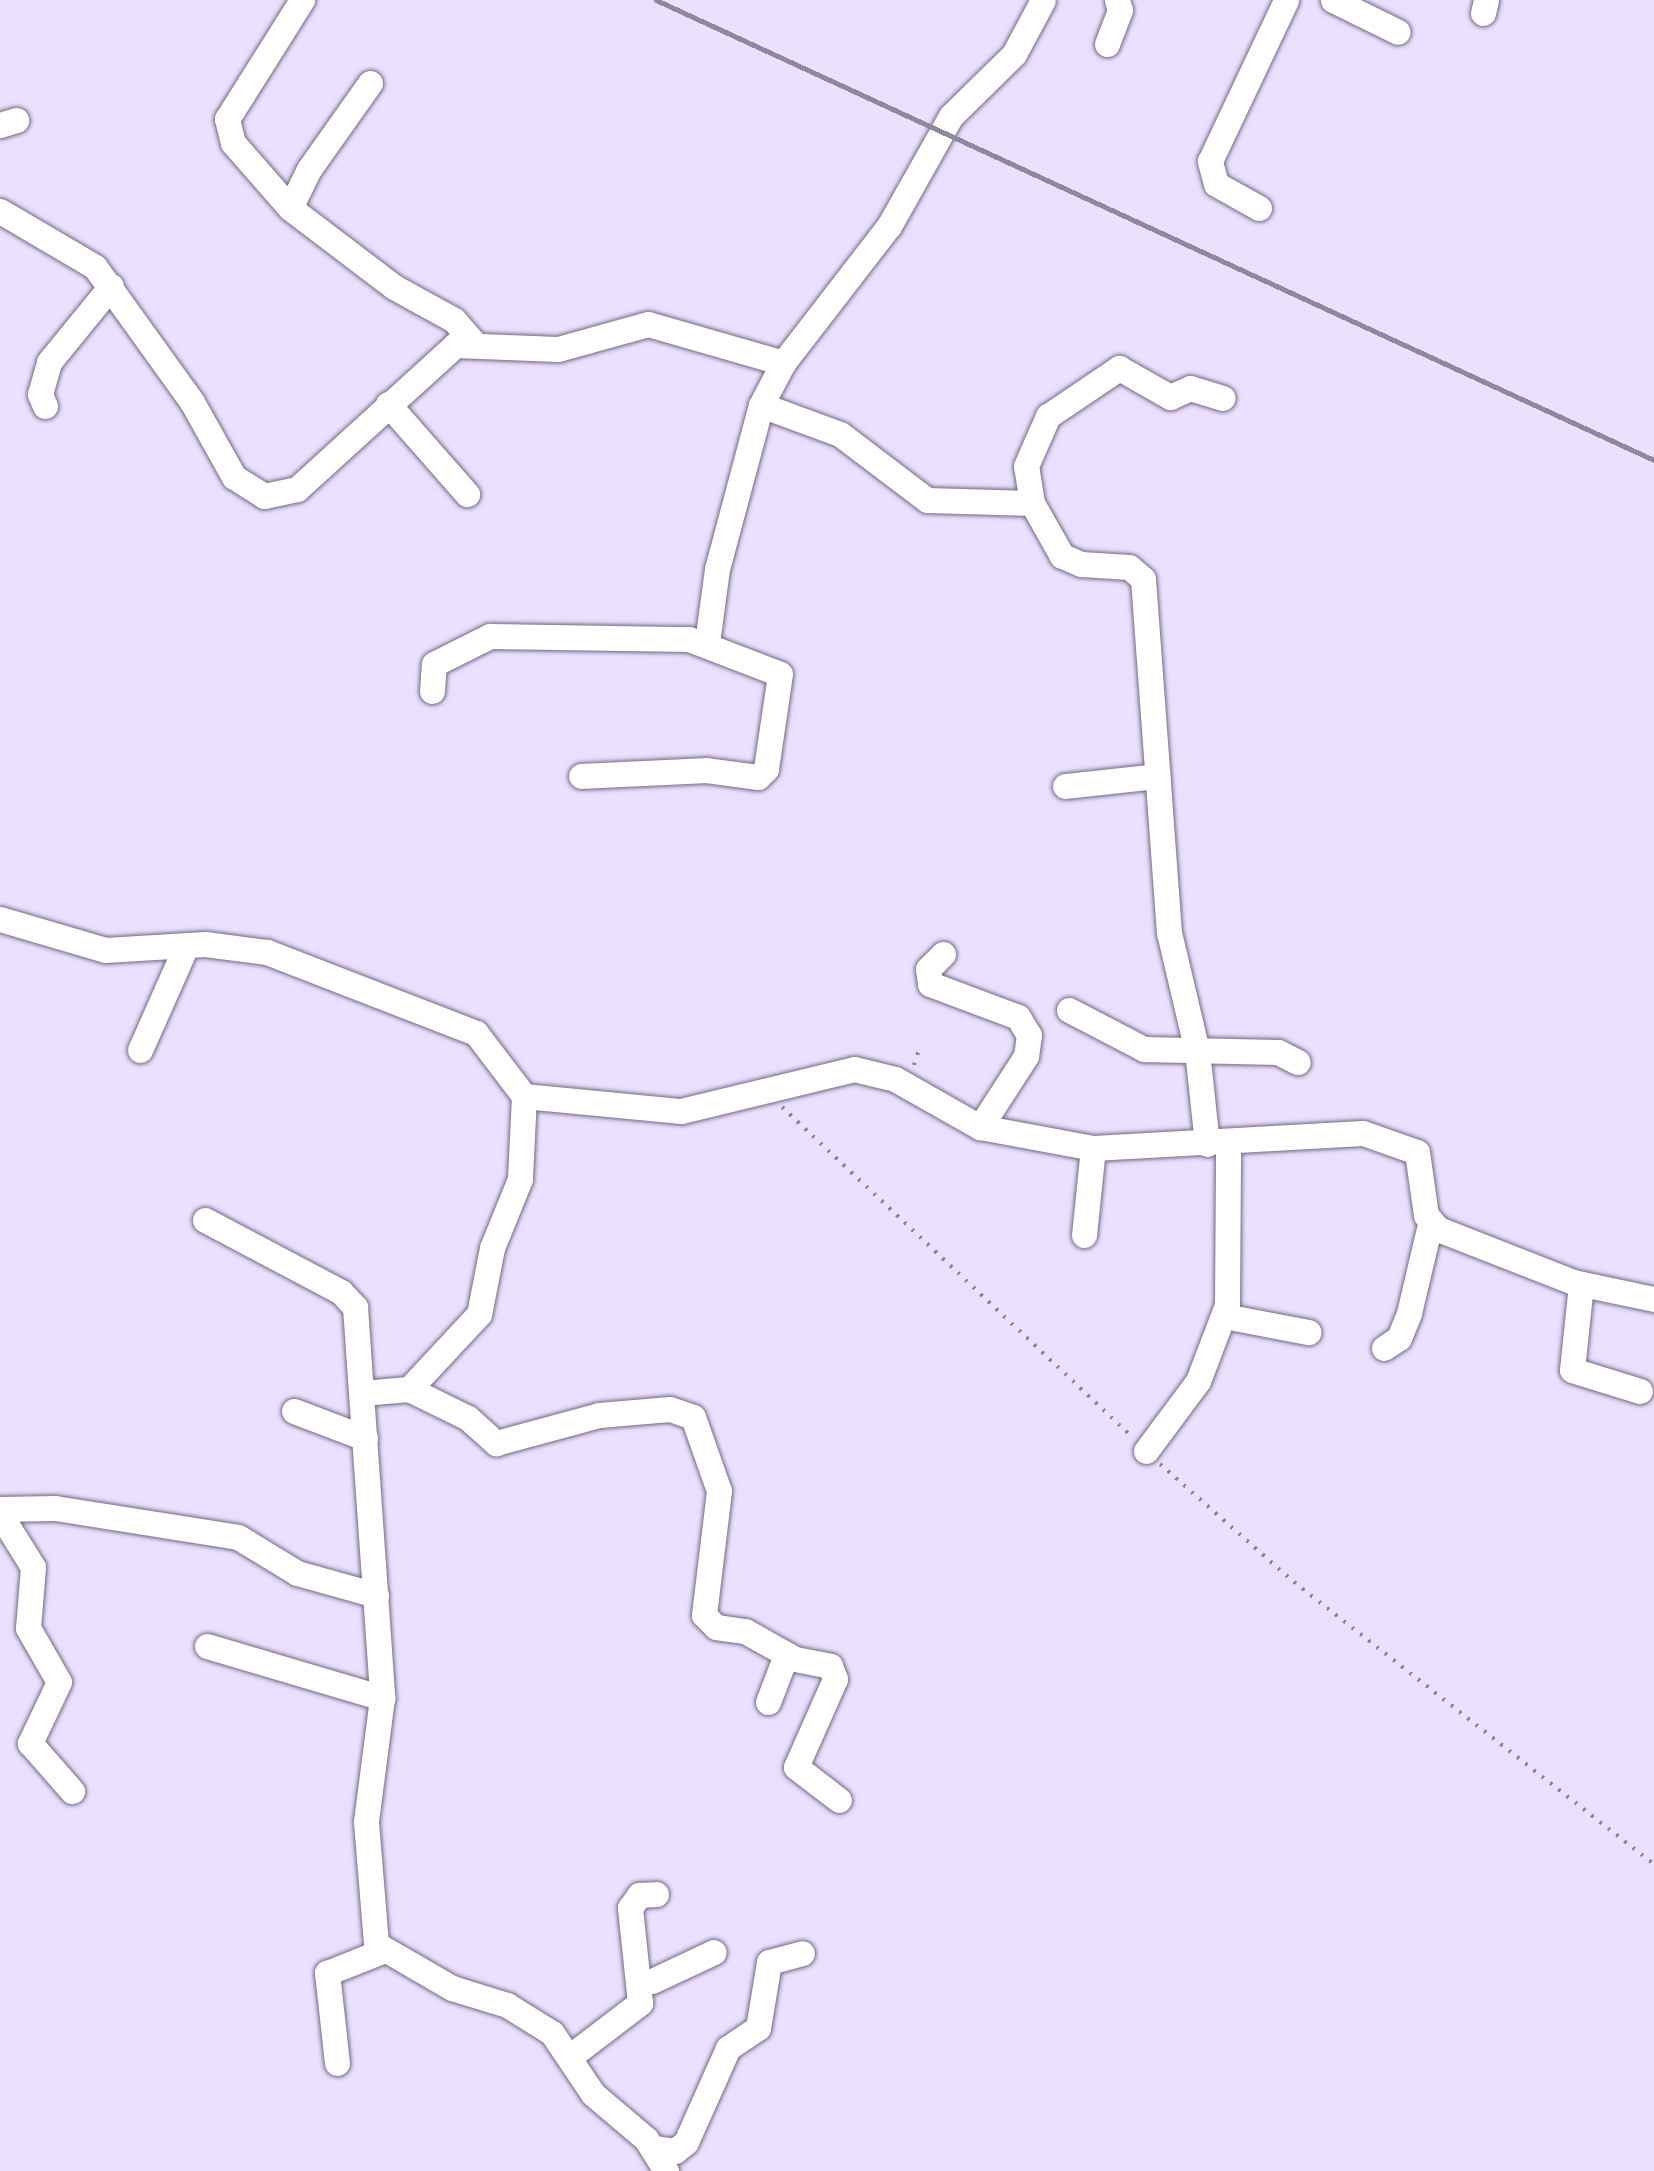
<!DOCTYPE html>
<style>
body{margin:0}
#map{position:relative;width:1654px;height:2171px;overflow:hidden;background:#ebe0fe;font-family:"IBM Plex Sans",sans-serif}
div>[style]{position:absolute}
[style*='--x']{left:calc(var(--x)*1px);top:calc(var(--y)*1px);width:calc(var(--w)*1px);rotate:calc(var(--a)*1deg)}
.path>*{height:4px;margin-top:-2px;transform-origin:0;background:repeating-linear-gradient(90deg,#8b8398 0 2.5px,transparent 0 10.5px)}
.roads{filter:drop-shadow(0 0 2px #736983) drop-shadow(0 0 2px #736983)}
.minor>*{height:25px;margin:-12.5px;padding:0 12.5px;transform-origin:12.5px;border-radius:12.5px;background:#fff}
.rail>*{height:5px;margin:-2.5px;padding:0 2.5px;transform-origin:2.5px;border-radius:2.5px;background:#90889d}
span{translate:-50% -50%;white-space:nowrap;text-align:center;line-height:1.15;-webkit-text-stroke:10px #f5f1fd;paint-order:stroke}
</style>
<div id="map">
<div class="path">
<div style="--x:914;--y:1065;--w:16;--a:-72"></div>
<div style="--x:782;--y:1107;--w:481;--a:43.3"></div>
<div style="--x:1160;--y:1464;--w:179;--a:41.4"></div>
<div style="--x:1294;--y:1582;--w:457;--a:38.1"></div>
</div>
<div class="roads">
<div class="minor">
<div style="--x:1333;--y:0;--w:72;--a:26.2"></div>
<div style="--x:1483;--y:13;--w:13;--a:-77"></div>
<div style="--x:1107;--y:44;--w:36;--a:-69"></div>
<div style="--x:1120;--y:10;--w:10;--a:-107"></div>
<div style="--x:370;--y:83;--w:105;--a:125.3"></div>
<div style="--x:309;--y:169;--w:43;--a:116"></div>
<div style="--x:290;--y:208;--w:131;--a:37.2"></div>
<div style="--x:394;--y:287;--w:68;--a:28.8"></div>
<div style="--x:454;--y:320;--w:29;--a:49"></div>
<div style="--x:0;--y:125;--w:17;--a:-17"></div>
<div style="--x:290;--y:208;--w:86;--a:-131.2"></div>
<div style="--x:233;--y:143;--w:25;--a:-104"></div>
<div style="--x:227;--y:119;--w:141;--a:-57.8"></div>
<div style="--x:1259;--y:208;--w:49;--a:-150.8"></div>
<div style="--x:1216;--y:184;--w:24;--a:-105"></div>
<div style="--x:1210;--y:161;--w:178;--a:-64.7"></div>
<div style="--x:0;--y:211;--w:110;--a:30.5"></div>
<div style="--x:95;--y:267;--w:166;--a:54.3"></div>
<div style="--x:192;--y:402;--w:86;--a:60.8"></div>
<div style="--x:234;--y:477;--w:36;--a:32"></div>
<div style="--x:264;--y:496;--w:34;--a:-12"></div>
<div style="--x:297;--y:489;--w:214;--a:-42.3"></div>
<div style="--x:455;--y:345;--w:103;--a:2.2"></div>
<div style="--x:558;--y:349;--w:93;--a:-15.5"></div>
<div style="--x:648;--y:324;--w:141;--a:16.1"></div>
<div style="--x:388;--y:404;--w:120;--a:48.7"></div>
<div style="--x:761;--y:405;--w:84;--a:20.2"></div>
<div style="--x:840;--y:434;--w:109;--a:37.2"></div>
<div style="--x:927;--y:500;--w:105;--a:1.6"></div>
<div style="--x:45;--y:406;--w:13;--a:-113"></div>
<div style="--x:40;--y:394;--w:33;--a:-74"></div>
<div style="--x:49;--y:362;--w:98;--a:-50.8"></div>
<div style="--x:707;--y:643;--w:75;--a:-82.3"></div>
<div style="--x:717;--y:569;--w:170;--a:-75"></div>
<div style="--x:761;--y:405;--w:47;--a:-62.4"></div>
<div style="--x:783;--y:363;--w:173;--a:-52.3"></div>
<div style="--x:889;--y:226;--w:126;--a:-60.6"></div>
<div style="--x:951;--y:116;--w:88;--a:-44.5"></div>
<div style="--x:1014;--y:54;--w:61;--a:-61.8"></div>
<div style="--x:432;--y:691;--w:27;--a:-86"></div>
<div style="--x:434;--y:664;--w:63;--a:-26.6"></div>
<div style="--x:490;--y:636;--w:199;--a:0.9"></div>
<div style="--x:689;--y:639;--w:97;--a:21"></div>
<div style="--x:780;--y:674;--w:96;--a:98.4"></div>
<div style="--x:766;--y:769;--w:11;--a:135"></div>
<div style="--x:758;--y:777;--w:52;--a:-172.3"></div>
<div style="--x:706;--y:770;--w:125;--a:177.3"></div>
<div style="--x:1065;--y:786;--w:93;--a:-6.2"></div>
<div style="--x:0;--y:919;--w:109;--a:16.4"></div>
<div style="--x:105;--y:950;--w:100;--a:-3.4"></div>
<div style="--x:205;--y:944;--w:63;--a:7.4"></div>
<div style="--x:267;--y:952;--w:224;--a:21.2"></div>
<div style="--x:476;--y:1033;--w:79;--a:52.7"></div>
<div style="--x:524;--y:1096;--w:83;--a:92.8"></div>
<div style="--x:520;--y:1179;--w:74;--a:112.1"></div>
<div style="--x:492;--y:1248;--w:67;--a:101.1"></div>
<div style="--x:479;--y:1314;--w:103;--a:133"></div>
<div style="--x:943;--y:954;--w:21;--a:135"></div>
<div style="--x:928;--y:969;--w:15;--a:82"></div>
<div style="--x:930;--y:984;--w:94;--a:20.6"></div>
<div style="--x:1018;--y:1017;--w:21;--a:59"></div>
<div style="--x:1029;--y:1035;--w:21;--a:98"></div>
<div style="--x:1026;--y:1056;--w:85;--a:122.9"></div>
<div style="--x:1069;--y:1010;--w:85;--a:27.5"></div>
<div style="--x:1144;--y:1049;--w:134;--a:1.3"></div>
<div style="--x:1278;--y:1052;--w:22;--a:27"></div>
<div style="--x:140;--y:1050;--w:114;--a:-66.1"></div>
<div style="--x:524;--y:1096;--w:158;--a:5.5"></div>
<div style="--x:681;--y:1111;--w:178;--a:-13.6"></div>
<div style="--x:854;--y:1069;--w:42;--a:13.7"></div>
<div style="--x:895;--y:1079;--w:98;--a:29.5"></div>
<div style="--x:980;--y:1127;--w:115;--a:10.5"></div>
<div style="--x:1093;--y:1148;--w:270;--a:-3.2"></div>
<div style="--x:1363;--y:1133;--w:57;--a:19.4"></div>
<div style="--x:1417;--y:1152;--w:64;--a:81.9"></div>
<div style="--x:1426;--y:1215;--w:18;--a:49"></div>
<div style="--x:1438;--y:1229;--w:145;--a:21.4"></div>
<div style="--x:1573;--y:1282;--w:83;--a:11.9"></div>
<div style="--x:1207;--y:1144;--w:94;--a:-96.1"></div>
<div style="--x:1197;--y:1051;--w:121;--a:-103.3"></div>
<div style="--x:1169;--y:933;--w:355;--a:-94.2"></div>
<div style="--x:1143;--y:579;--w:18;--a:-139"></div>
<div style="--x:1129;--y:567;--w:48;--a:-176.4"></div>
<div style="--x:1081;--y:564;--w:21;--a:-157"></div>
<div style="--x:1062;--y:556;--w:61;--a:-119.5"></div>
<div style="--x:1032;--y:503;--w:37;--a:-99"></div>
<div style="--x:1026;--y:466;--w:55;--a:-66.3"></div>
<div style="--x:1048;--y:416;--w:86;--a:-34.1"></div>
<div style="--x:1119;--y:368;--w:59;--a:29.6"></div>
<div style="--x:1170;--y:397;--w:22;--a:-24"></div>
<div style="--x:1190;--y:388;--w:34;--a:17"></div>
<div style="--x:205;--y:1220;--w:154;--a:27.9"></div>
<div style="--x:341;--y:1292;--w:21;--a:47"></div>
<div style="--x:355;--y:1307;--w:392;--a:86"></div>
<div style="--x:382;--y:1698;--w:125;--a:97.4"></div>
<div style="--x:366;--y:1822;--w:122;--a:85.3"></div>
<div style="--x:376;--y:1944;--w:88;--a:30.1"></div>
<div style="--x:452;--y:1988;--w:58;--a:17.2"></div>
<div style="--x:507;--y:2005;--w:53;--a:31.9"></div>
<div style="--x:552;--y:2033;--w:73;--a:56.1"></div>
<div style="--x:593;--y:2094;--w:70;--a:40.3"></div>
<div style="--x:646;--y:2139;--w:38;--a:58"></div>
<div style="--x:1084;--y:1235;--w:87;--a:-84.1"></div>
<div style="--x:1581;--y:1284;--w:86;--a:96"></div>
<div style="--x:1572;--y:1370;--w:71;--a:17.2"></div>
<div style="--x:1224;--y:1316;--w:86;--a:10.8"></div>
<div style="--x:1384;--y:1348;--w:18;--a:-34"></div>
<div style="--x:1399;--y:1338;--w:27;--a:-68"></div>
<div style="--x:1409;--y:1313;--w:91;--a:-76.7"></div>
<div style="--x:362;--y:1393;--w:47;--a:-4.9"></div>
<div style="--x:409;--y:1389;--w:66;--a:26.2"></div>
<div style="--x:468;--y:1418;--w:38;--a:42"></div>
<div style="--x:496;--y:1443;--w:107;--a:-15.2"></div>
<div style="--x:599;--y:1415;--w:71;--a:-4.8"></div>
<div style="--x:670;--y:1409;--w:24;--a:19"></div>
<div style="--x:693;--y:1417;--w:78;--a:70.6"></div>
<div style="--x:719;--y:1491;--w:125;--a:96.9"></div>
<div style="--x:704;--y:1615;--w:17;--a:45"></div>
<div style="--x:716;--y:1627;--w:29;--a:8"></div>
<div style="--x:745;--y:1631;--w:57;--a:29.2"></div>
<div style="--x:795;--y:1659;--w:36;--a:11"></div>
<div style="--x:830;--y:1666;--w:14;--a:69"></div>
<div style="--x:835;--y:1679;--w:96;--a:113.9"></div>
<div style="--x:796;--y:1767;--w:54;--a:37.5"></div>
<div style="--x:294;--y:1411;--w:76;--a:20.8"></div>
<div style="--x:1146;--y:1451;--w:87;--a:-53.4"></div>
<div style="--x:1198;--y:1381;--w:81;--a:-69.1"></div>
<div style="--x:1227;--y:1305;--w:162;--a:-89.6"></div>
<div style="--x:0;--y:1509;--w:55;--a:-1"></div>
<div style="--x:55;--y:1508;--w:185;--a:9"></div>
<div style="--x:238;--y:1537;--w:69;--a:31.4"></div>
<div style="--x:297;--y:1573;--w:82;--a:15.6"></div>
<div style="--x:0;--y:1514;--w:62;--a:58.1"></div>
<div style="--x:33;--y:1567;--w:61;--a:94.7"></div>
<div style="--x:28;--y:1628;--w:62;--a:60.1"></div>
<div style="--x:59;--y:1682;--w:68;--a:115.4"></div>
<div style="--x:30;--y:1743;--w:64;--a:48.8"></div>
<div style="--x:207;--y:1646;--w:183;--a:16.5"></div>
<div style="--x:768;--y:1702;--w:50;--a:-69"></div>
<div style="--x:652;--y:1981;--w:68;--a:-25.1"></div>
<div style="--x:572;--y:2055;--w:86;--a:-37.4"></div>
<div style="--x:640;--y:2003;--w:96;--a:-96"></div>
<div style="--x:630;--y:1908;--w:16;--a:-55"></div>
<div style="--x:639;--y:1895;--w:17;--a:-3"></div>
<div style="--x:337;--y:2063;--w:91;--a:-96.3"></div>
<div style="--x:327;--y:1973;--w:59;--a:-21.8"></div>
<div style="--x:654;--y:2148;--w:21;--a:8"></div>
<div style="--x:675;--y:2151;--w:14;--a:-39"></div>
<div style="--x:686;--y:2142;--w:103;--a:-65.9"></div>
<div style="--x:728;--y:2048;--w:36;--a:-34"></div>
<div style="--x:758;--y:2028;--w:67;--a:-80.5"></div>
<div style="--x:769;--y:1962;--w:34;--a:-15"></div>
</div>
</div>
<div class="rail">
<div style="--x:656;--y:0;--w:1099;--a:24.75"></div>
</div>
</div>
